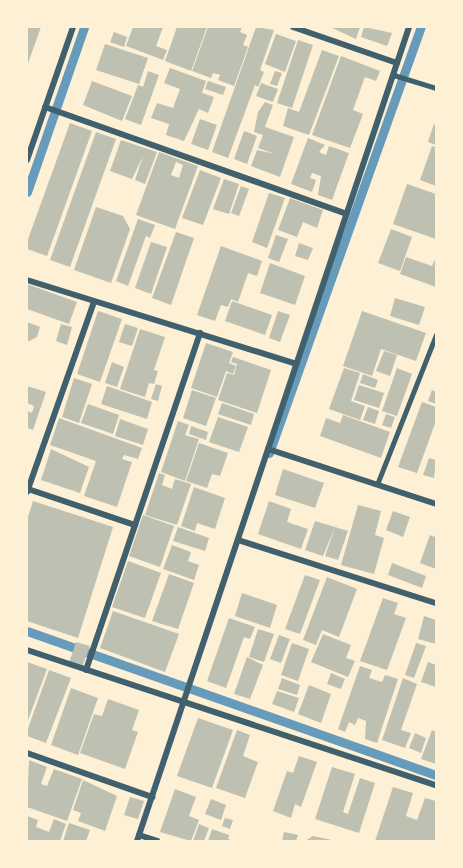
<!DOCTYPE html>
<style>
body{margin:0}
#map{position:relative;width:463px;height:868px;overflow:hidden;background:#fdf0d5;font-family:"DM Sans",sans-serif}
div>[style]{position:absolute}
[style*='--x']{left:calc(var(--x)*1px);top:calc(var(--y)*1px);width:calc(var(--w)*1px);rotate:calc(var(--a)*1deg)}
.stream>*{height:9px;margin:-4.5px;padding:0 4.5px;transform-origin:4.5px;border-radius:4.5px;background:#669bbc}
.building>*{inset:0;background:#bec0b2}
.service>*{height:4.5px;margin:-2.25px;padding:0 2.25px;transform-origin:2.25px;border-radius:2.25px;background:#3f606c}
.minor>*{height:6px;margin:-3px;padding:0 3px;transform-origin:3px;border-radius:3px;background:#3f606c}
span{translate:-50% -50%;white-space:nowrap;text-align:center;line-height:1.15;-webkit-text-stroke:5px #fdf0d5;paint-order:stroke}
.frame{position:absolute;inset:0;border:28px solid #fdf0d5;pointer-events:none}
</style>
<div id="map">
<div class="stream">
<div style="--x:27;--y:192;--w:175;--a:-70.9"></div>
<div style="--x:269;--y:453;--w:452;--a:-70.4"></div>
<div style="--x:27;--y:631;--w:434;--a:19.4"></div>
</div>
<div class="building">
<div style="clip-path:polygon(27px 27px,41px 27px,27px 66px)"></div>
<div style="clip-path:polygon(133px 27px,163px 27px,156px 46px,167px 50px,163px 60px,126px 46px)"></div>
<div style="clip-path:polygon(177px 27px,207px 27px,191px 71px,165px 61px)"></div>
<div style="clip-path:polygon(208px 27px,242px 27px,240px 32px,247px 35px,243px 45px,248px 47px,234px 86px,218px 80px,220px 75px,213px 73px,211px 78px,192px 71px)"></div>
<div style="clip-path:polygon(256px 27px,274px 30px,260px 70px,264px 72px,258px 87px,255px 85px,228px 158px,212px 152px)"></div>
<div style="clip-path:polygon(330px 27px,360px 27px,356px 39px)"></div>
<div style="clip-path:polygon(364px 27px,392px 33px,387px 46px,361px 37px)"></div>
<div style="clip-path:polygon(114px 32px,127px 37px,124px 47px,110px 42px)"></div>
<div style="clip-path:polygon(276px 34px,296px 41px,285px 72px,265px 64px)"></div>
<div style="clip-path:polygon(298px 40px,313px 45px,292px 108px,277px 103px)"></div>
<div style="clip-path:polygon(105px 44px,148px 58px,139px 84px,96px 70px)"></div>
<div style="clip-path:polygon(322px 50px,339px 56px,309px 135px,283px 126px,288px 108px,299px 112px)"></div>
<div style="clip-path:polygon(341px 56px,380px 71px,376px 81px,365px 77px,353px 110px,363px 114px,350px 148px,312px 135px)"></div>
<div style="clip-path:polygon(170px 68px,206px 81px,202px 93px,214px 97px,208px 113px,199px 109px,184px 141px,166px 135px,169px 124px,151px 118px,157px 103px,173px 108px,180px 89px,164px 83px)"></div>
<div style="clip-path:polygon(148px 71px,159px 75px,141px 125px,125px 119px,138px 85px,143px 87px)"></div>
<div style="clip-path:polygon(275px 71px,282px 73px,277px 86px,270px 84px)"></div>
<div style="clip-path:polygon(92px 81px,132px 96px,122px 121px,83px 105px)"></div>
<div style="clip-path:polygon(208px 81px,226px 87px,223px 95px,205px 89px)"></div>
<div style="clip-path:polygon(261px 83px,278px 89px,273px 102px,256px 96px)"></div>
<div style="clip-path:polygon(265px 102px,273px 105px,265px 127px,294px 137px,280px 177px,251px 166px,257px 150px,275px 154px,258px 148px,263px 135px,254px 132px,258px 112px)"></div>
<div style="clip-path:polygon(200px 119px,217px 125px,208px 150px,191px 144px)"></div>
<div style="clip-path:polygon(70px 123px,92px 131px,47px 256px,27px 249px,27px 242px)"></div>
<div style="clip-path:polygon(434px 124px,436px 125px,436px 145px,428px 142px)"></div>
<div style="clip-path:polygon(244px 131px,257px 136px,247px 164px,234px 159px)"></div>
<div style="clip-path:polygon(96px 132px,116px 139px,70px 267px,50px 260px)"></div>
<div style="clip-path:polygon(308px 138px,325px 145px,319px 152px,326px 155px,329px 146px,349px 153px,332px 200px,318px 195px,321px 176px,312px 173px,310px 178px,316px 180px,312px 192px,291px 184px)"></div>
<div style="clip-path:polygon(121px 140px,157px 152px,145px 184px,135px 180px,143px 156px,132px 179px,110px 171px)"></div>
<div style="clip-path:polygon(432px 146px,436px 147px,436px 186px,420px 180px)"></div>
<div style="clip-path:polygon(evenodd,159px 152px,198px 166px,175px 229px,136px 215px,159px 152px,176px 162px,183px 165px,179px 178px,171px 175px,176px 162px)"></div>
<div style="clip-path:polygon(200px 170px,221px 178px,203px 225px,182px 218px)"></div>
<div style="clip-path:polygon(224px 179px,239px 184px,229px 214px,213px 209px)"></div>
<div style="clip-path:polygon(407px 184px,436px 194px,436px 239px,393px 224px)"></div>
<div style="clip-path:polygon(241px 186px,249px 189px,239px 216px,231px 213px)"></div>
<div style="clip-path:polygon(269px 193px,285px 198px,267px 248px,252px 242px)"></div>
<div style="clip-path:polygon(290px 198px,323px 210px,317px 228px,303px 222px,297px 237px,278px 230px)"></div>
<div style="clip-path:polygon(96px 207px,123px 216px,130px 229px,111px 283px,74px 270px)"></div>
<div style="clip-path:polygon(138px 219px,155px 225px,150px 238px,146px 236px,128px 286px,116px 281px)"></div>
<div style="clip-path:polygon(391px 229px,412px 237px,400px 271px,378px 263px)"></div>
<div style="clip-path:polygon(176px 232px,194px 238px,171px 305px,152px 298px)"></div>
<div style="clip-path:polygon(276px 235px,288px 239px,279px 262px,268px 258px)"></div>
<div style="clip-path:polygon(151px 242px,167px 247px,151px 294px,135px 288px)"></div>
<div style="clip-path:polygon(299px 243px,313px 248px,308px 260px,295px 256px)"></div>
<div style="clip-path:polygon(221px 246px,262px 261px,257px 276px,248px 273px,238px 302px,231px 299px,228px 307px,221px 305px,215px 321px,197px 315px)"></div>
<div style="clip-path:polygon(406px 257px,432px 266px,436px 257px,436px 287px,400px 274px)"></div>
<div style="clip-path:polygon(270px 263px,305px 276px,295px 305px,260px 293px)"></div>
<div style="clip-path:polygon(27px 284px,77px 302px,69px 324px,27px 309px)"></div>
<div style="clip-path:polygon(395px 298px,425px 307px,419px 325px,390px 316px)"></div>
<div style="clip-path:polygon(232px 301px,272px 315px,265px 335px,225px 321px)"></div>
<div style="clip-path:polygon(98px 311px,122px 319px,100px 382px,77px 374px)"></div>
<div style="clip-path:polygon(278px 311px,290px 315px,280px 342px,269px 338px)"></div>
<div style="clip-path:polygon(362px 311px,426px 333px,416px 361px,381px 349px,372px 376px,343px 366px)"></div>
<div style="clip-path:polygon(27px 322px,40px 327px,37px 337px,27px 342px)"></div>
<div style="clip-path:polygon(61px 324px,72px 327px,67px 345px,56px 341px)"></div>
<div style="clip-path:polygon(125px 324px,138px 328px,132px 346px,119px 342px)"></div>
<div style="clip-path:polygon(140px 329px,165px 337px,154px 370px,158px 371px,154px 384px,149px 383px,145px 397px,120px 389px)"></div>
<div style="clip-path:polygon(206px 343px,233px 352px,229px 363px,236px 366px,233px 374px,226px 371px,217px 397px,191px 388px)"></div>
<div style="clip-path:polygon(384px 351px,397px 355px,390px 376px,376px 371px)"></div>
<div style="clip-path:polygon(233px 357px,271px 370px,257px 413px,218px 400px,227px 373px,234px 375px,237px 364px,231px 362px)"></div>
<div style="clip-path:polygon(112px 362px,124px 367px,117px 387px,105px 383px)"></div>
<div style="clip-path:polygon(344px 368px,360px 373px,351px 401px,365px 406px,360px 420px,329px 409px)"></div>
<div style="clip-path:polygon(397px 368px,412px 374px,397px 416px,382px 411px)"></div>
<div style="clip-path:polygon(363px 374px,378px 380px,375px 388px,360px 383px)"></div>
<div style="clip-path:polygon(74px 378px,92px 384px,79px 423px,62px 417px)"></div>
<div style="clip-path:polygon(156px 384px,162px 386px,158px 401px,151px 399px)"></div>
<div style="clip-path:polygon(359px 385px,384px 393px,379px 408px,354px 400px)"></div>
<div style="clip-path:polygon(27px 386px,46px 392px,33px 430px,27px 428px,27px 411px,32px 413px,34px 406px,27px 403px)"></div>
<div style="clip-path:polygon(107px 386px,152px 402px,147px 419px,101px 404px)"></div>
<div style="clip-path:polygon(192px 390px,216px 398px,206px 426px,183px 418px)"></div>
<div style="clip-path:polygon(432px 390px,436px 392px,436px 404px,428px 401px)"></div>
<div style="clip-path:polygon(422px 402px,436px 407px,436px 421px,417px 473px,398px 467px)"></div>
<div style="clip-path:polygon(222px 403px,254px 414px,251px 425px,218px 414px)"></div>
<div style="clip-path:polygon(88px 404px,119px 415px,113px 434px,81px 423px)"></div>
<div style="clip-path:polygon(368px 407px,379px 411px,375px 424px,363px 420px)"></div>
<div style="clip-path:polygon(386px 414px,395px 417px,391px 428px,382px 425px)"></div>
<div style="clip-path:polygon(343px 415px,390px 432px,381px 458px,320px 436px,326px 418px,340px 423px)"></div>
<div style="clip-path:polygon(218px 417px,248px 427px,239px 452px,209px 442px)"></div>
<div style="clip-path:polygon(59px 418px,142px 448px,138px 459px,124px 455px,122px 459px,132px 462px,117px 507px,84px 496px,96px 461px,50px 445px)"></div>
<div style="clip-path:polygon(120px 419px,148px 429px,143px 445px,115px 436px)"></div>
<div style="clip-path:polygon(178px 421px,189px 425px,185px 435px,199px 439px,185px 481px,161px 472px)"></div>
<div style="clip-path:polygon(191px 426px,208px 432px,206px 440px,189px 434px)"></div>
<div style="clip-path:polygon(199px 443px,228px 453px,220px 476px,212px 474px,207px 488px,186px 481px)"></div>
<div style="clip-path:polygon(51px 449px,89px 467px,80px 493px,41px 480px)"></div>
<div style="clip-path:polygon(429px 458px,436px 460px,434px 478px,423px 475px)"></div>
<div style="clip-path:polygon(283px 469px,324px 483px,315px 508px,275px 495px)"></div>
<div style="clip-path:polygon(159px 473px,165px 475px,162px 485px,172px 489px,175px 479px,191px 484px,177px 525px,145px 515px)"></div>
<div style="clip-path:polygon(194px 487px,225px 498px,215px 529px,197px 523px,195px 531px,181px 526px)"></div>
<div style="clip-path:polygon(33px 501px,113px 527px,78px 638px,27px 621px,27px 520px)"></div>
<div style="clip-path:polygon(269px 501px,291px 509px,287px 522px,308px 529px,301px 549px,258px 534px)"></div>
<div style="clip-path:polygon(358px 505px,381px 511px,375px 535px,384px 538px,374px 574px,341px 565px)"></div>
<div style="clip-path:polygon(393px 511px,410px 517px,403px 537px,386px 530px)"></div>
<div style="clip-path:polygon(143px 515px,174px 526px,160px 567px,129px 556px)"></div>
<div style="clip-path:polygon(315px 521px,335px 527px,323px 556px,305px 550px)"></div>
<div style="clip-path:polygon(178px 527px,209px 538px,205px 551px,173px 541px)"></div>
<div style="clip-path:polygon(335px 527px,348px 531px,338px 560px,325px 556px)"></div>
<div style="clip-path:polygon(436px 531px,436px 569px,420px 563px,430px 535px,434px 537px)"></div>
<div style="clip-path:polygon(172px 545px,191px 552px,188px 561px,199px 565px,194px 580px,163px 569px)"></div>
<div style="clip-path:polygon(128px 561px,161px 573px,145px 618px,112px 607px)"></div>
<div style="clip-path:polygon(392px 563px,426px 576px,422px 588px,388px 575px)"></div>
<div style="clip-path:polygon(169px 574px,194px 583px,178px 629px,152px 621px)"></div>
<div style="clip-path:polygon(305px 575px,320px 580px,300px 634px,285px 629px)"></div>
<div style="clip-path:polygon(327px 577px,357px 589px,339px 637px,322px 630px,316px 645px,303px 640px)"></div>
<div style="clip-path:polygon(242px 593px,277px 605px,270px 628px,235px 616px)"></div>
<div style="clip-path:polygon(383px 598px,398px 603px,394px 614px,406px 618px,387px 670px,360px 661px)"></div>
<div style="clip-path:polygon(113px 611px,179px 634px,165px 672px,100px 648px)"></div>
<div style="clip-path:polygon(424px 616px,436px 620px,436px 644px,418px 639px)"></div>
<div style="clip-path:polygon(229px 618px,255px 627px,250px 639px,244px 637px,226px 688px,207px 681px)"></div>
<div style="clip-path:polygon(258px 629px,274px 634px,264px 662px,249px 657px)"></div>
<div style="clip-path:polygon(323px 634px,351px 645px,346px 658px,355px 661px,348px 677px,311px 662px)"></div>
<div style="clip-path:polygon(279px 635px,290px 639px,281px 663px,270px 659px)"></div>
<div style="clip-path:polygon(76px 642px,90px 646px,82px 667px,69px 663px)"></div>
<div style="clip-path:polygon(292px 643px,309px 649px,298px 681px,281px 675px)"></div>
<div style="clip-path:polygon(416px 643px,426px 646px,414px 678px,405px 675px)"></div>
<div style="clip-path:polygon(247px 657px,263px 665px,250px 699px,234px 694px)"></div>
<div style="clip-path:polygon(27px 662px,47px 669px,27px 723px)"></div>
<div style="clip-path:polygon(428px 662px,436px 665px,436px 687px,421px 682px)"></div>
<div style="clip-path:polygon(360px 666px,372px 670px,369px 678px,382px 682px,385px 675px,398px 679px,377px 743px,365px 739px,366px 721px,358px 718px,355px 725px,349px 722px,345px 732px,338px 729px)"></div>
<div style="clip-path:polygon(49px 670px,71px 678px,46px 743px,27px 736px,27px 731px)"></div>
<div style="clip-path:polygon(331px 673px,345px 679px,341px 689px,327px 684px)"></div>
<div style="clip-path:polygon(282px 678px,300px 685px,297px 695px,278px 689px)"></div>
<div style="clip-path:polygon(403px 678px,417px 684px,401px 730px,411px 733px,405px 748px,382px 740px)"></div>
<div style="clip-path:polygon(309px 685px,331px 694px,321px 723px,298px 714px)"></div>
<div style="clip-path:polygon(71px 688px,98px 698px,78px 755px,51px 745px)"></div>
<div style="clip-path:polygon(277px 691px,299px 698px,294px 712px,272px 704px)"></div>
<div style="clip-path:polygon(108px 699px,139px 710px,132px 730px,138px 732px,125px 769px,80px 753px,94px 714px,102px 716px)"></div>
<div style="clip-path:polygon(198px 718px,233px 730px,212px 788px,177px 776px)"></div>
<div style="clip-path:polygon(237px 730px,250px 735px,243px 756px,258px 762px,245px 798px,216px 788px)"></div>
<div style="clip-path:polygon(432px 730px,436px 732px,436px 764px,421px 759px)"></div>
<div style="clip-path:polygon(415px 733px,426px 738px,421px 753px,409px 748px)"></div>
<div style="clip-path:polygon(299px 756px,317px 762px,301px 807px,295px 804px,291px 818px,273px 811px,287px 771px,293px 773px)"></div>
<div style="clip-path:polygon(29px 760px,47px 767px,41px 784px,47px 786px,54px 769px,82px 779px,67px 821px,27px 807px)"></div>
<div style="clip-path:polygon(332px 767px,355px 774px,343px 812px,348px 814px,360px 778px,375px 783px,359px 833px,315px 819px)"></div>
<div style="clip-path:polygon(83px 780px,117px 796px,105px 831px,78px 821px,81px 813px,73px 810px)"></div>
<div style="clip-path:polygon(393px 787px,413px 793px,406px 816px,417px 820px,425px 798px,436px 801px,436px 841px,375px 841px)"></div>
<div style="clip-path:polygon(175px 789px,196px 797px,189px 816px,199px 820px,191px 841px,160px 832px)"></div>
<div style="clip-path:polygon(130px 797px,144px 801px,138px 819px,124px 815px)"></div>
<div style="clip-path:polygon(211px 799px,226px 805px,221px 820px,205px 814px)"></div>
<div style="clip-path:polygon(27px 816px,38px 820px,36px 827px,49px 832px,54px 819px,66px 824px,60px 841px,27px 841px)"></div>
<div style="clip-path:polygon(225px 818px,233px 820px,230px 829px,222px 826px)"></div>
<div style="clip-path:polygon(69px 823px,90px 830px,86px 841px,63px 841px)"></div>
<div style="clip-path:polygon(199px 824px,209px 828px,204px 841px,193px 841px)"></div>
<div style="clip-path:polygon(212px 829px,229px 835px,228px 839px,233px 841px,208px 841px)"></div>
<div style="clip-path:polygon(284px 832px,298px 835px,296px 841px,282px 841px)"></div>
<div style="clip-path:polygon(313px 836px,332px 840px,332px 841px,305px 841px)"></div>
</div>
<div class="service">
<div style="--x:394;--y:75;--w:44;--a:17.2"></div>
<div style="--x:378;--y:482;--w:158;--a:-68.5"></div>
</div>
<div class="minor">
<div style="--x:293;--y:27;--w:110;--a:19.1"></div>
<div style="--x:45;--y:107;--w:320;--a:19.5"></div>
<div style="--x:27;--y:160;--w:141;--a:-70.9"></div>
<div style="--x:27;--y:280;--w:282;--a:17.3"></div>
<div style="--x:268;--y:449;--w:177;--a:18.1"></div>
<div style="--x:28;--y:489;--w:113;--a:18.6"></div>
<div style="--x:27;--y:492;--w:201;--a:-70.6"></div>
<div style="--x:238;--y:540;--w:208;--a:17.7"></div>
<div style="--x:27;--y:650;--w:431;--a:18.3"></div>
<div style="--x:86;--y:670;--w:356;--a:-71.3"></div>
<div style="--x:27;--y:753;--w:133;--a:19.4"></div>
<div style="--x:139;--y:835;--w:19;--a:18"></div>
<div style="--x:137;--y:841;--w:858;--a:-71.52"></div>
</div>
<div class="frame"></div>
</div>
